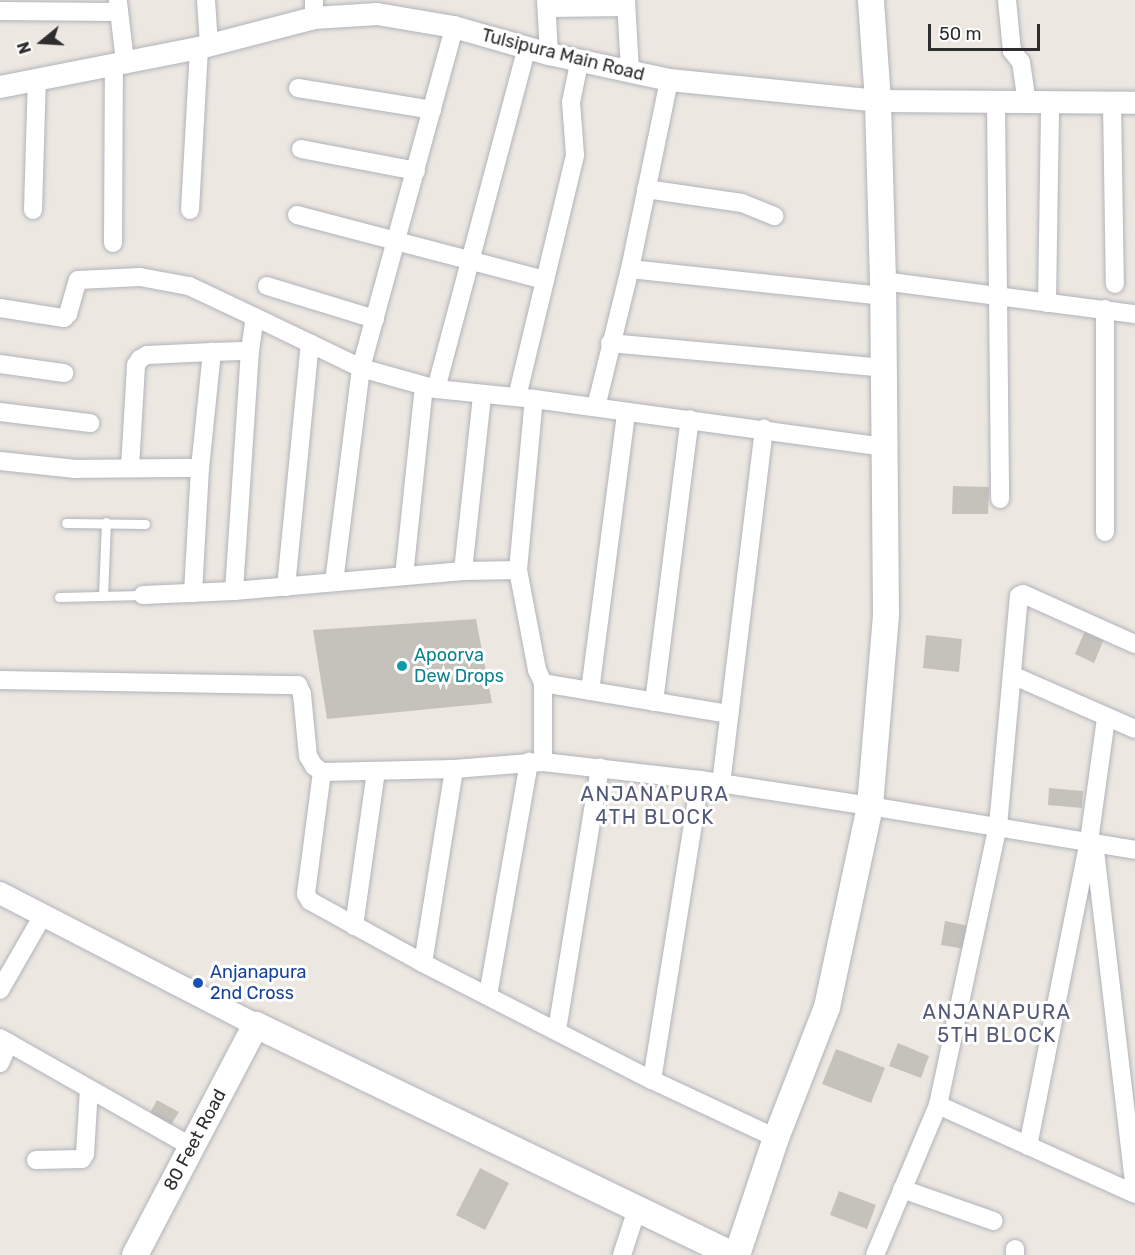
<!DOCTYPE html>
<style>
body{margin:0}
#map{position:relative;width:1135px;height:1255px;overflow:hidden;background:#ece7e1;font-family:Rubik,sans-serif}
div>[style]{position:absolute}
[style*='--x']{left:calc(var(--x)*1px);top:calc(var(--y)*1px);width:calc(var(--w)*1px);rotate:calc(var(--a)*1deg)}
.building>*{inset:0;background:#c5c2bc}
.roads{filter:drop-shadow(0 0 2px #b1b3bb) drop-shadow(0 0 2px #b1b3bb)}
.service>*{height:9px;margin:-4.5px;padding:0 4.5px;transform-origin:4.5px;border-radius:4.5px;background:#fff}
.minor>*{height:18px;margin:-9px;padding:0 9px;transform-origin:9px;border-radius:9px;background:#fff}
.tertiary>*{height:22px;margin:-11px;padding:0 11px;transform-origin:11px;border-radius:11px;background:#fff}
.secondary>*{height:26px;margin:-13px;padding:0 13px;transform-origin:13px;border-radius:13px;background:#fff}
.dots>*{width:16px;height:16px;translate:-50% -50%;box-sizing:border-box;border:3px solid #fff;border-radius:50%}
span{translate:-50% -50%;white-space:nowrap;text-align:center;line-height:1.15;-webkit-text-stroke:6px #fff;paint-order:stroke}
.street-label{font-size:18px;color:#2d2d2d}
.culture-label{font-size:18px;color:#0d838f}
.left{translate:0 -50%;text-align:left}
.transit-label{font-size:18px;color:#164399}
.neighbourhood-label{font-size:20px;color:#525978;letter-spacing:1.5px}
.north{position:absolute;left:12px;top:12px;width:60px;height:60px;-webkit-text-stroke:4px #fff;paint-order:stroke;rotate:252deg;font-size:16px;font-weight:700;line-height:24px;text-align:center;color:#2d2d2d}
.north::after{content:'';display:block;margin:auto;width:21px;height:27px;background:#2d2d2d;clip-path:polygon(50% 0,100% 100%,50% 72%,0 100%)}
.scale{position:absolute;left:928px;top:24px;width:112px;height:27px;box-sizing:border-box;border:3px solid #2d2d2d;border-top:0;padding-left:8px;font-size:18px;line-height:21px;white-space:nowrap;color:#2d2d2d;-webkit-text-stroke:4px #fff;paint-order:stroke}
</style>
<div id="map">
<div class="building">
<div style="clip-path:polygon(953px 486px,989px 487px,988px 514px,952px 514px)"></div>
<div style="clip-path:polygon(476px 619px,492px 703px,327px 719px,313px 630px)"></div>
<div style="clip-path:polygon(1087px 626px,1106px 634px,1094px 663px,1075px 654px)"></div>
<div style="clip-path:polygon(926px 635px,962px 639px,959px 672px,923px 668px)"></div>
<div style="clip-path:polygon(1049px 788px,1083px 791px,1082px 808px,1048px 805px)"></div>
<div style="clip-path:polygon(945px 921px,969px 926px,965px 949px,941px 945px)"></div>
<div style="clip-path:polygon(898px 1043px,929px 1056px,921px 1078px,889px 1066px)"></div>
<div style="clip-path:polygon(836px 1049px,885px 1068px,871px 1103px,822px 1084px)"></div>
<div style="clip-path:polygon(157px 1100px,179px 1112px,171px 1125px,150px 1113px)"></div>
<div style="clip-path:polygon(480px 1168px,509px 1183px,485px 1230px,456px 1215px)"></div>
<div style="clip-path:polygon(839px 1191px,876px 1205px,867px 1229px,830px 1215px)"></div>
</div>
<div class="roads">
<div class="service">
<div style="--x:66;--y:523;--w:79;--a:0.7"></div>
<div style="--x:103;--y:596;--w:74;--a:-87.7"></div>
<div style="--x:59;--y:597;--w:84;--a:-1.4"></div>
</div>
<div class="minor">
<div style="--x:206;--y:0;--w:45;--a:86.2"></div>
<div style="--x:314;--y:0;--w:18;--a:90"></div>
<div style="--x:546;--y:0;--w:54;--a:86.8"></div>
<div style="--x:626;--y:0;--w:72;--a:86.8"></div>
<div style="--x:1007;--y:0;--w:51;--a:84.4"></div>
<div style="--x:1012;--y:51;--w:14;--a:51"></div>
<div style="--x:1021;--y:62;--w:41;--a:81.7"></div>
<div style="--x:118;--y:2;--w:60;--a:83.3"></div>
<div style="--x:547;--y:8;--w:79;--a:-0.7"></div>
<div style="--x:0;--y:11;--w:119;--a:0.5"></div>
<div style="--x:298;--y:88;--w:136;--a:9.3"></div>
<div style="--x:1112;--y:103;--w:181;--a:89.1"></div>
<div style="--x:996;--y:104;--w:395;--a:89.4"></div>
<div style="--x:301;--y:149;--w:117;--a:10.8"></div>
<div style="--x:646;--y:189;--w:97;--a:8.3"></div>
<div style="--x:742;--y:203;--w:35;--a:22"></div>
<div style="--x:33;--y:210;--w:132;--a:-88.3"></div>
<div style="--x:190;--y:210;--w:162;--a:-86.8"></div>
<div style="--x:297;--y:215;--w:256;--a:14.7"></div>
<div style="--x:113;--y:243;--w:180;--a:-89.7"></div>
<div style="--x:630;--y:269;--w:253;--a:6.1"></div>
<div style="--x:883;--y:281;--w:254;--a:7.5"></div>
<div style="--x:267;--y:286;--w:113;--a:17"></div>
<div style="--x:1047;--y:303;--w:200;--a:-89.1"></div>
<div style="--x:0;--y:308;--w:65;--a:8.9"></div>
<div style="--x:64;--y:318;--w:6;--a:-45"></div>
<div style="--x:68;--y:314;--w:35;--a:-74"></div>
<div style="--x:78;--y:280;--w:62;--a:-2.8"></div>
<div style="--x:140;--y:277;--w:50;--a:10.4"></div>
<div style="--x:189;--y:286;--w:73;--a:25.2"></div>
<div style="--x:1105;--y:309;--w:223;--a:90"></div>
<div style="--x:610;--y:343;--w:274;--a:5.2"></div>
<div style="--x:0;--y:364;--w:65;--a:8"></div>
<div style="--x:436;--y:389;--w:354;--a:-75.1"></div>
<div style="--x:517;--y:397;--w:249;--a:-76.5"></div>
<div style="--x:575;--y:155;--w:53;--a:-94.3"></div>
<div style="--x:571;--y:102;--w:44;--a:-78.2"></div>
<div style="--x:596;--y:407;--w:142;--a:-76.2"></div>
<div style="--x:630;--y:269;--w:193;--a:-78.3"></div>
<div style="--x:0;--y:412;--w:91;--a:7"></div>
<div style="--x:0;--y:461;--w:76;--a:6"></div>
<div style="--x:76;--y:469;--w:124;--a:-0.5"></div>
<div style="--x:130;--y:467;--w:102;--a:-86.6"></div>
<div style="--x:136;--y:365;--w:7;--a:-56"></div>
<div style="--x:140;--y:359;--w:8;--a:-30"></div>
<div style="--x:147;--y:355;--w:65;--a:-2.6"></div>
<div style="--x:518;--y:570;--w:172;--a:-84.7"></div>
<div style="--x:463;--y:571;--w:177;--a:-83.8"></div>
<div style="--x:404;--y:576;--w:191;--a:-84"></div>
<div style="--x:334;--y:582;--w:216;--a:-82.8"></div>
<div style="--x:361;--y:368;--w:353;--a:-74.7"></div>
<div style="--x:286;--y:587;--w:245;--a:-84.4"></div>
<div style="--x:234;--y:591;--w:241;--a:-86.2"></div>
<div style="--x:250;--y:351;--w:34;--a:-82"></div>
<div style="--x:255;--y:317;--w:118;--a:25.7"></div>
<div style="--x:361;--y:368;--w:78;--a:15.6"></div>
<div style="--x:436;--y:389;--w:99;--a:5.8"></div>
<div style="--x:534;--y:399;--w:353;--a:7.8"></div>
<div style="--x:193;--y:593;--w:125;--a:-86.8"></div>
<div style="--x:200;--y:468;--w:117;--a:-84.1"></div>
<div style="--x:212;--y:352;--w:38;--a:-2"></div>
<div style="--x:143;--y:595;--w:91;--a:-2.5"></div>
<div style="--x:234;--y:591;--w:230;--a:-5"></div>
<div style="--x:463;--y:571;--w:55;--a:-1"></div>
<div style="--x:518;--y:570;--w:102;--a:79.2"></div>
<div style="--x:537;--y:670;--w:14;--a:65"></div>
<div style="--x:543;--y:683;--w:79;--a:90"></div>
<div style="--x:1012;--y:675;--w:134;--a:23.7"></div>
<div style="--x:0;--y:680;--w:298;--a:1"></div>
<div style="--x:298;--y:685;--w:10;--a:66"></div>
<div style="--x:302;--y:694;--w:62;--a:84.5"></div>
<div style="--x:308;--y:756;--w:12;--a:59"></div>
<div style="--x:314;--y:766;--w:10;--a:37"></div>
<div style="--x:322;--y:772;--w:132;--a:-1.3"></div>
<div style="--x:454;--y:769;--w:89;--a:-4.5"></div>
<div style="--x:543;--y:762;--w:158;--a:6.5"></div>
<div style="--x:700;--y:780;--w:172;--a:8.7"></div>
<div style="--x:870;--y:806;--w:269;--a:9.4"></div>
<div style="--x:543;--y:683;--w:189;--a:9.5"></div>
<div style="--x:590;--y:691;--w:281;--a:-82.6"></div>
<div style="--x:654;--y:702;--w:285;--a:-82.8"></div>
<div style="--x:322;--y:772;--w:123;--a:97.5"></div>
<div style="--x:306;--y:894;--w:8;--a:60"></div>
<div style="--x:310;--y:901;--w:129;--a:28.8"></div>
<div style="--x:423;--y:963;--w:257;--a:27.1"></div>
<div style="--x:652;--y:1080;--w:137;--a:25.1"></div>
<div style="--x:721;--y:784;--w:358;--a:-83.1"></div>
<div style="--x:1094;--y:842;--w:352;--a:83.3"></div>
<div style="--x:354;--y:926;--w:156;--a:-81.9"></div>
<div style="--x:423;--y:963;--w:196;--a:-80.9"></div>
<div style="--x:0;--y:990;--w:84;--a:-60.1"></div>
<div style="--x:488;--y:995;--w:237;--a:-80"></div>
<div style="--x:557;--y:1030;--w:266;--a:-80.7"></div>
<div style="--x:0;--y:1038;--w:219;--a:29.6"></div>
<div style="--x:0;--y:1063;--w:22;--a:-66"></div>
<div style="--x:652;--y:1080;--w:304;--a:-80.9"></div>
<div style="--x:938;--y:1105;--w:216;--a:24.3"></div>
<div style="--x:1028;--y:1146;--w:311;--a:-78.7"></div>
<div style="--x:1089;--y:841;--w:124;--a:-82.1"></div>
<div style="--x:36;--y:1160;--w:46;--a:-1.2"></div>
<div style="--x:82;--y:1159;--w:6;--a:-59"></div>
<div style="--x:85;--y:1154;--w:65;--a:-86.5"></div>
<div style="--x:902;--y:1189;--w:97;--a:19.2"></div>
<div style="--x:1015;--y:1249;--w:6;--a:90"></div>
<div style="--x:622;--y:1255;--w:48;--a:-71.9"></div>
<div style="--x:875;--y:1255;--w:163;--a:-67.2"></div>
<div style="--x:938;--y:1105;--w:285;--a:-77.9"></div>
<div style="--x:998;--y:826;--w:231;--a:-84.8"></div>
<div style="--x:1019;--y:596;--w:4;--a:-27"></div>
<div style="--x:1023;--y:594;--w:123;--a:24.1"></div>
</div>
<div class="tertiary">
<div style="--x:0;--y:87;--w:203;--a:-11.1"></div>
<div style="--x:199;--y:48;--w:119;--a:-14.6"></div>
<div style="--x:314;--y:18;--w:63;--a:-3.6"></div>
<div style="--x:377;--y:14;--w:78;--a:9.6"></div>
<div style="--x:454;--y:27;--w:99;--a:15.9"></div>
<div style="--x:549;--y:54;--w:123;--a:12.2"></div>
<div style="--x:669;--y:80;--w:210;--a:5.7"></div>
<div style="--x:878;--y:101;--w:257;--a:0.4"></div>
<div style="--x:0;--y:893;--w:288;--a:27.3"></div>
</div>
<div class="secondary">
<div style="--x:135;--y:1255;--w:260;--a:-62.3"></div>
<div style="--x:256;--y:1025;--w:530;--a:25.74"></div>
<div style="--x:737;--y:1255;--w:123;--a:-71.6"></div>
<div style="--x:776;--y:1138;--w:141;--a:-68.7"></div>
<div style="--x:827;--y:1007;--w:206;--a:-77.9"></div>
<div style="--x:870;--y:806;--w:193;--a:-85.2"></div>
<div style="--x:886;--y:614;--w:333;--a:-90.5"></div>
<div style="--x:883;--y:281;--w:180;--a:-91.6"></div>
<div style="--x:878;--y:101;--w:101;--a:-94"></div>
</div>
</div>
<div class="dots">
<div style="left:402px;top:666px;background:#0f9aa8"></div>
<div style="left:198px;top:983px;background:#1a4fb4"></div>
</div>
<div class="street-label">
<span style="left:563px;top:55px;rotate:14deg">Tulsipura Main Road</span>
<span style="left:195px;top:1140px;rotate:-62deg">80 Feet Road</span>
</div>
<div class="culture-label">
<span class="left" style="left:414px;top:666px">Apoorva<br>Dew Drops</span>
</div>
<div class="transit-label">
<span class="left" style="left:210px;top:983px">Anjanapura<br>2nd Cross</span>
</div>
<div class="neighbourhood-label">
<span style="left:655px;top:806px">ANJANAPURA<br>4TH BLOCK</span>
<span style="left:997px;top:1024px">ANJANAPURA<br>5TH BLOCK</span>
</div>
<div class="north">N</div>
<div class="scale">50 m</div>
</div>
